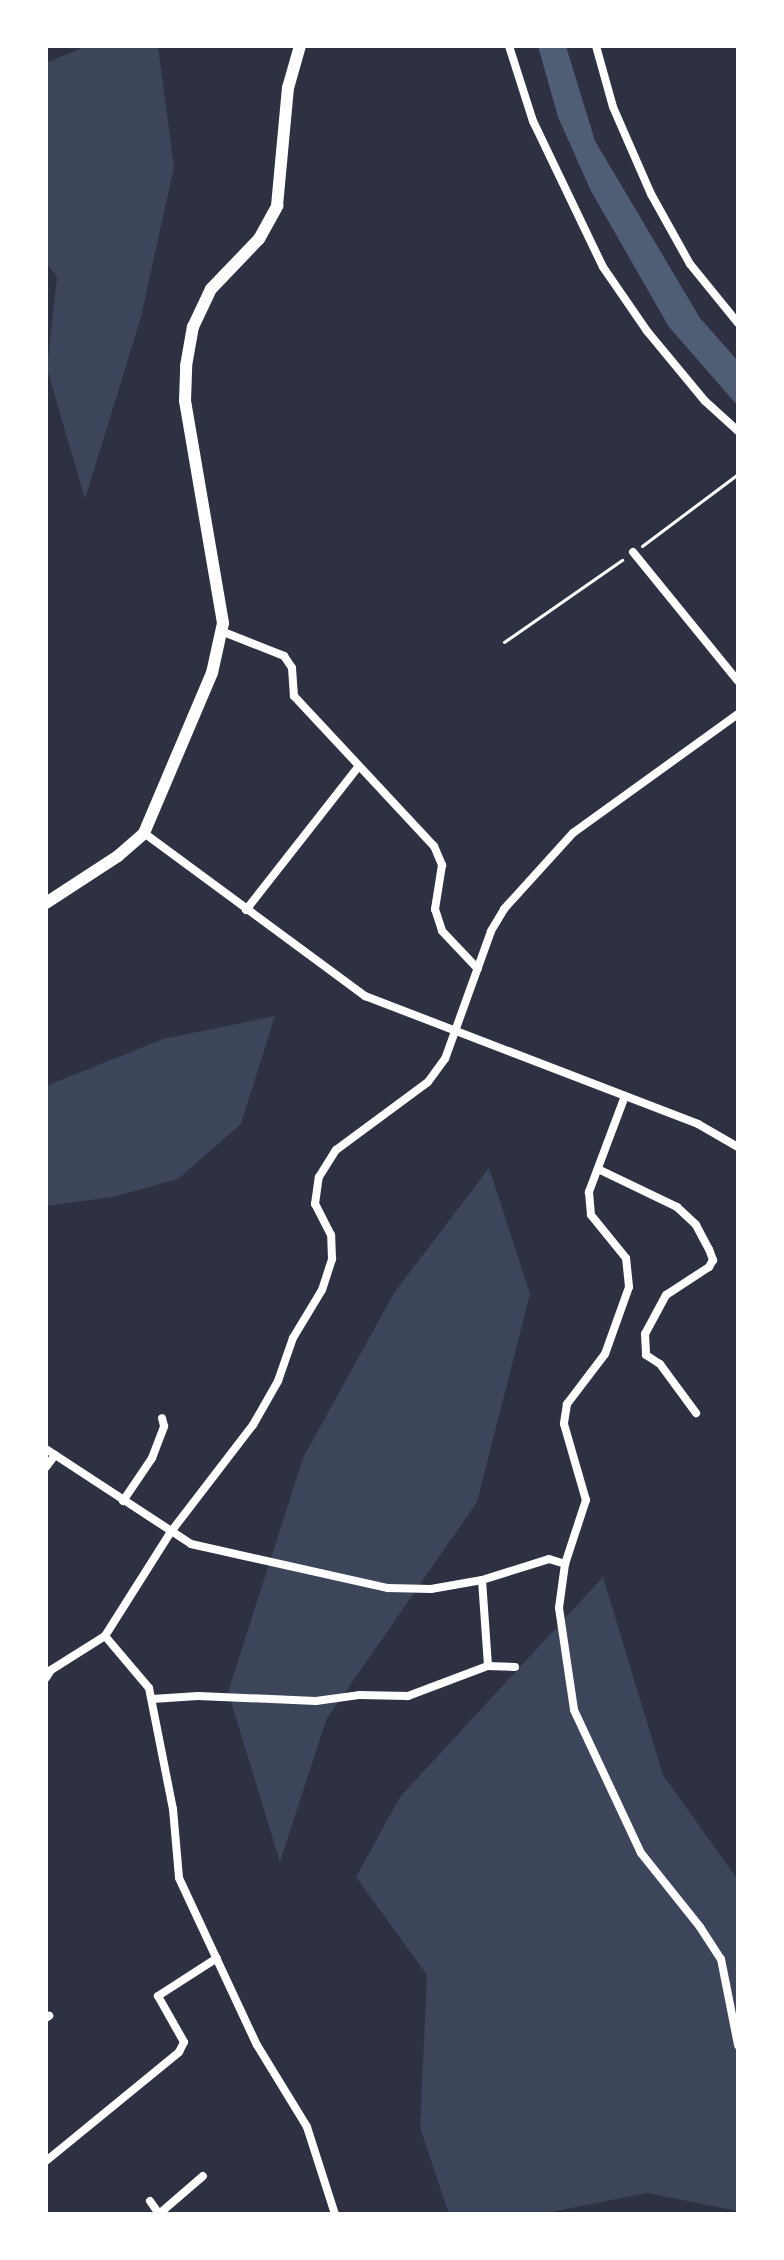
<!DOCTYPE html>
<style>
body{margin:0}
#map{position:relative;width:784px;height:2260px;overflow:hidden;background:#2d3142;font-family:Merriweather,serif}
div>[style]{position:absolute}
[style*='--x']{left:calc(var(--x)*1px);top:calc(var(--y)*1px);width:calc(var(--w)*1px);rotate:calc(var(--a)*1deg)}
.green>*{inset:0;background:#3c4559}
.water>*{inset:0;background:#4f5d75}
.path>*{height:3px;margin:-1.5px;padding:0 1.5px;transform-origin:1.5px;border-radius:1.5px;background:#fff}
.minor>*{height:8px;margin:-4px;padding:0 4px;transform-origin:4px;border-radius:4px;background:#fff}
.tertiary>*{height:12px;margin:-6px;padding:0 6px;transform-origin:6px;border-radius:6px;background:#fff}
span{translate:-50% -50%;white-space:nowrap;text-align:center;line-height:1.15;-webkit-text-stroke:8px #fff;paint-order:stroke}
.frame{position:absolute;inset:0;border:48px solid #fff;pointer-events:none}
</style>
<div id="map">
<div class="green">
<div style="clip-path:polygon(87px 46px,158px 46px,174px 167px,141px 317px,85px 499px,47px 369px,57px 277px,46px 262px,46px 63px)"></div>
<div style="clip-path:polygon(275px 1016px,241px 1124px,178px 1179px,113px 1197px,46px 1206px,46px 1086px,163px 1039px)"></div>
<div style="clip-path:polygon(489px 1168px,530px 1294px,477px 1502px,326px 1720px,280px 1862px,228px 1692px,303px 1458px,394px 1293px)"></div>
<div style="clip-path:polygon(603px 1577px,663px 1775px,738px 1880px,738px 2211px,647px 2193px,541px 2214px,449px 2214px,420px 2127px,427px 1975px,356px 1877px,400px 1797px)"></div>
</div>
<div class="water">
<div style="clip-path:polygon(538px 46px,566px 46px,595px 141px,700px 318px,738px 361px,738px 406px,669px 327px,591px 191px,558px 117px)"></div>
</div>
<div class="path">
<div style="--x:642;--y:546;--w:120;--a:-36.9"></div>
<div style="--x:504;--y:642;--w:144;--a:-34.8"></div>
</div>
<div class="minor">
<div style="--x:509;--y:46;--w:79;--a:72.3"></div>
<div style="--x:533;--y:121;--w:162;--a:64.4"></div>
<div style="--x:603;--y:267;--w:78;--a:55.5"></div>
<div style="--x:647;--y:331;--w:91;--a:50.4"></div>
<div style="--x:705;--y:401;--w:45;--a:42.3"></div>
<div style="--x:596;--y:46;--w:63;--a:74.4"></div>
<div style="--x:613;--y:107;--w:95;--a:66.4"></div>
<div style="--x:651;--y:194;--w:80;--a:60.9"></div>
<div style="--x:690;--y:264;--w:76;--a:50.9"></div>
<div style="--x:633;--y:552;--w:166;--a:50.9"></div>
<div style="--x:221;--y:631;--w:68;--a:21.6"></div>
<div style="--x:284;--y:656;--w:14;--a:56"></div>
<div style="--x:292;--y:668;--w:28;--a:86"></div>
<div style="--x:294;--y:696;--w:205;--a:47"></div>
<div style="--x:434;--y:846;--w:21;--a:67"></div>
<div style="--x:442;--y:865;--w:45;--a:99"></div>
<div style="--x:435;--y:909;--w:23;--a:72"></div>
<div style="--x:442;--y:931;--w:52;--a:46.5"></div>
<div style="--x:144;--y:833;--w:275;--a:36.4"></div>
<div style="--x:365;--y:996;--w:357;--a:21"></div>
<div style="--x:698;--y:1124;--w:46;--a:29.9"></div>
<div style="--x:246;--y:910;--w:182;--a:-51.9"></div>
<div style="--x:625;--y:1096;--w:103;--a:110.6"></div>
<div style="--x:589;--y:1192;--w:23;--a:85"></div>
<div style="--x:591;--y:1215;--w:55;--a:50.9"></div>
<div style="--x:626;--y:1258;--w:29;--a:84"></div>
<div style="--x:629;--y:1287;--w:71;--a:109.7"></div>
<div style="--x:605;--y:1354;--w:63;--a:127.2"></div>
<div style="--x:567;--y:1404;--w:20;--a:99"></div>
<div style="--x:564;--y:1424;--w:79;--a:73.9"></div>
<div style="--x:586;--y:1500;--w:67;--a:108.2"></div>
<div style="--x:565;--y:1564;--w:44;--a:97.8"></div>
<div style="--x:559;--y:1608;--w:103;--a:81.6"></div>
<div style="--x:574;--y:1710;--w:158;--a:64.9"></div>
<div style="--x:641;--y:1853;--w:95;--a:51.4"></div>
<div style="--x:700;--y:1927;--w:38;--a:57"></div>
<div style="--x:721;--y:1959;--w:88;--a:78.8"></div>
<div style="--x:598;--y:1169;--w:88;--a:25.7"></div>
<div style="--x:677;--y:1207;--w:26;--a:43"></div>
<div style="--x:696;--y:1225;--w:27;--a:62"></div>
<div style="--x:709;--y:1249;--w:12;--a:70"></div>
<div style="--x:713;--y:1260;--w:8;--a:120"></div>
<div style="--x:709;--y:1267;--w:51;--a:146.9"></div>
<div style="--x:666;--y:1295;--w:44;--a:118.3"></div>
<div style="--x:645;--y:1334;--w:21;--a:87"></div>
<div style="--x:646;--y:1355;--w:17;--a:33"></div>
<div style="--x:660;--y:1364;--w:61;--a:53.7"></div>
<div style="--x:46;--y:1449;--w:173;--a:33.2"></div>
<div style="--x:191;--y:1544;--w:202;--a:12.6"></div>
<div style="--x:388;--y:1588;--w:43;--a:1.3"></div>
<div style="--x:431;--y:1589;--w:52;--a:-10"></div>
<div style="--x:482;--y:1580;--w:70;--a:-17.4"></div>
<div style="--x:549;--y:1559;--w:17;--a:17"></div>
<div style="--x:46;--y:1467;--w:15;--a:-53"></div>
<div style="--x:123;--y:1501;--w:52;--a:-56"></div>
<div style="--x:152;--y:1458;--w:34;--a:-69"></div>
<div style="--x:164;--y:1426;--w:8;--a:-104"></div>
<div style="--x:482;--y:1580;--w:86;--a:86"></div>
<div style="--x:105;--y:1636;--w:68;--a:49.8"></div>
<div style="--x:149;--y:1688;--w:123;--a:78.8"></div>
<div style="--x:173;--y:1809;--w:69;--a:85"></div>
<div style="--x:179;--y:1878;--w:184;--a:65"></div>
<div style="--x:257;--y:2045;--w:96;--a:58.6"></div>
<div style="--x:307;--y:2127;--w:91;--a:72.2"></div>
<div style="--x:46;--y:1678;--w:9;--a:-58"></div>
<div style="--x:51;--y:1670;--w:64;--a:-32.2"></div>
<div style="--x:105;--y:1636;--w:122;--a:-57.7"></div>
<div style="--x:170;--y:1533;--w:136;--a:-52.5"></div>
<div style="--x:253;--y:1425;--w:51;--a:-60.4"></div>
<div style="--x:278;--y:1381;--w:46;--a:-70.8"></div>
<div style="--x:293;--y:1338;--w:56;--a:-58.9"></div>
<div style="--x:322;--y:1290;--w:33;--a:-72"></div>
<div style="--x:332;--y:1259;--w:24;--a:-92"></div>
<div style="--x:331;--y:1235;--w:35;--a:-117"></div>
<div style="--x:315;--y:1204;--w:27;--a:-82"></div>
<div style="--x:319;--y:1177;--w:32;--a:-58"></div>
<div style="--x:336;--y:1150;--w:114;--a:-36.5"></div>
<div style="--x:428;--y:1082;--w:29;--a:-54"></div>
<div style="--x:445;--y:1059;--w:136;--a:-70.2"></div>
<div style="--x:491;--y:931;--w:26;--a:-59"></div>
<div style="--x:504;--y:909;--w:103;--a:-47.8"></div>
<div style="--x:573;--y:833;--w:203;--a:-35.8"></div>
<div style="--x:152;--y:1699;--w:46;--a:-3.7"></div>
<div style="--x:198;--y:1696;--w:118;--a:2.4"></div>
<div style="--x:316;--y:1701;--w:43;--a:-7.9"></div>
<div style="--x:359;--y:1695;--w:49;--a:1.2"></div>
<div style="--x:408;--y:1696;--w:85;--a:-20.6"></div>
<div style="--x:488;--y:1666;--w:27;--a:2"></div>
<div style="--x:46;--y:2018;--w:4;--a:-34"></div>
<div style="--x:46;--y:2161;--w:172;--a:-39.3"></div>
<div style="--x:179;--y:2052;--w:11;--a:-63"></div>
<div style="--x:184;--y:2042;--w:53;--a:-119.5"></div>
<div style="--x:158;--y:1996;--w:70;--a:-32.8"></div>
<div style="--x:150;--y:2201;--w:16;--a:55"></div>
<div style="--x:159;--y:2214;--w:58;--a:-40.8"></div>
</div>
<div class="tertiary">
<div style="--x:46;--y:903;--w:86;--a:-33.1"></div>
<div style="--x:118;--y:856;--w:35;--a:-41"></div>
<div style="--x:144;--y:833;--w:174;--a:-67"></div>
<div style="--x:212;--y:673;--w:51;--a:-77.6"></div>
<div style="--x:223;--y:623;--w:225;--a:-99.7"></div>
<div style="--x:185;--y:401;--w:35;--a:-88"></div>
<div style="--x:186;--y:366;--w:40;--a:-80"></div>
<div style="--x:193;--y:327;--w:42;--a:-64.7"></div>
<div style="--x:211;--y:289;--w:69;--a:-46.2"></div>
<div style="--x:259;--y:239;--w:38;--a:-61"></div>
<div style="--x:277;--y:206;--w:119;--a:-84.7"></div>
<div style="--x:288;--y:88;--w:44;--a:-74.1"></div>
</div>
<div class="frame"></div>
</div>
